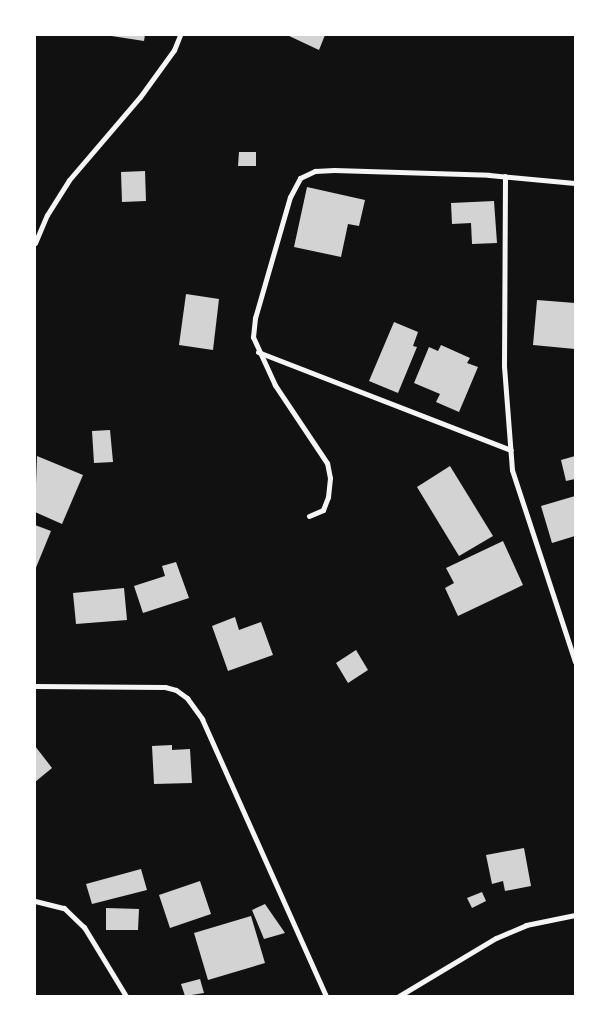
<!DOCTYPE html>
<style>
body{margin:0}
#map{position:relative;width:610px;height:1031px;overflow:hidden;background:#111;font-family:"PT Serif",serif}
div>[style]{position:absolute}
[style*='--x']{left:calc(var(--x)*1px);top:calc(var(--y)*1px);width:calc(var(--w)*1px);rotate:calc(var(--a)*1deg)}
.building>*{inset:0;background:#d3d3d3}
.minor>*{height:5px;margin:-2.5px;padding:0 2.5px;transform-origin:2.5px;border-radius:2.5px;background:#f5f5f5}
span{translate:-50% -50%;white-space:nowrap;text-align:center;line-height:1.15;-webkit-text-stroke:4.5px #fff;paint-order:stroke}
.frame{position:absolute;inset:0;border:36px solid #fff;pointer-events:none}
</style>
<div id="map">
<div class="building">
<div style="clip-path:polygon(105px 35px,145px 35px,144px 41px)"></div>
<div style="clip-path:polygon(287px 35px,325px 35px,319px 50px)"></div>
<div style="clip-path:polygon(239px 152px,256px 152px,256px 166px,238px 166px)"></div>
<div style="clip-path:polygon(145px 171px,146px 201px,122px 202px,121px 172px)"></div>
<div style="clip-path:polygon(307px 187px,365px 200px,359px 226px,348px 224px,341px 257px,294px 247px)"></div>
<div style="clip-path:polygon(494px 201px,497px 243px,472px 244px,471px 223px,452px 224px,451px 203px)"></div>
<div style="clip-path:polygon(186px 294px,219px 299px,213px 350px,179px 345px)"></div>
<div style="clip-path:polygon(537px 300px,575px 303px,575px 349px,533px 345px)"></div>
<div style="clip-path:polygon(394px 322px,418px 332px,413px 346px,417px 347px,398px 393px,369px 381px)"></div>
<div style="clip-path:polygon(441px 345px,470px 358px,467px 363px,478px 367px,459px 412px,436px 402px,440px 394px,414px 383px,429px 347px,438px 351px)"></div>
<div style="clip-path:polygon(110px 430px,113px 462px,94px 463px,92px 431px)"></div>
<div style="clip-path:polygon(37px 456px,83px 475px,62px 524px,35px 512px)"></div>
<div style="clip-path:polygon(575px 456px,575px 479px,566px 481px,561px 460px)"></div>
<div style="clip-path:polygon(450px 466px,493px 536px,459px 556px,417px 487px)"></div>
<div style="clip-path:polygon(575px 496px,575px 536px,552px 543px,541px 506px)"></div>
<div style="clip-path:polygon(35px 525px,51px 531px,35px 570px)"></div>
<div style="clip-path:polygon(503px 541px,523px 585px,458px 616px,445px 588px,454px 583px,446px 568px)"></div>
<div style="clip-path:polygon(176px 562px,189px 598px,143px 613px,134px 586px,165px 576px,162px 566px)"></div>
<div style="clip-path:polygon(124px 588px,127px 620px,76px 624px,73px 593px)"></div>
<div style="clip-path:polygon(235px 617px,239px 630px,261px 622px,273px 655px,228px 671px,212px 626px)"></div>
<div style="clip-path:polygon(356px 650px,368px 670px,348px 683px,336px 663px)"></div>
<div style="clip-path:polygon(172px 745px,172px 750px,190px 749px,192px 783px,154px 784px,152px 746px)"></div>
<div style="clip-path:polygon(35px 746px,52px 768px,35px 782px)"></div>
<div style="clip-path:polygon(524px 848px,531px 886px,505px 891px,503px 881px,492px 884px,486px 855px)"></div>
<div style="clip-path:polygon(141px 869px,147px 890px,92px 904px,86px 884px)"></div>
<div style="clip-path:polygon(200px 881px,211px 914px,170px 928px,159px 895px)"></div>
<div style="clip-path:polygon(482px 892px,486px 901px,472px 908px,467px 898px)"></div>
<div style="clip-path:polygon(265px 904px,285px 933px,264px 939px,252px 910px)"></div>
<div style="clip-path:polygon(106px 908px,139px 909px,138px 930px,106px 930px)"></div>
<div style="clip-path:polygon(251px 916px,265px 963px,208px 980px,194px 933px)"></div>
<div style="clip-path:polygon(200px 979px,204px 993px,185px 996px,181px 984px)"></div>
</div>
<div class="minor">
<div style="--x:505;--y:176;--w:190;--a:90.3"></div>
<div style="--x:504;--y:366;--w:104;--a:85.6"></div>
<div style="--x:512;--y:470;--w:202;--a:71.8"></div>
<div style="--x:35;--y:243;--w:30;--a:-67"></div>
<div style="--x:47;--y:215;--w:41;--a:-57.8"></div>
<div style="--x:69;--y:180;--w:109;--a:-49.5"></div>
<div style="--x:140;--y:97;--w:58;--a:-54.1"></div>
<div style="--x:174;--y:50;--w:16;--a:-68"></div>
<div style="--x:258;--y:352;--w:271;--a:21.2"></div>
<div style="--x:309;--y:516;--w:15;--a:-23"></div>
<div style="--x:323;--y:510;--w:14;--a:-69"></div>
<div style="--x:328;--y:497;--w:19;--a:-84"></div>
<div style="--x:330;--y:478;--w:15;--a:-101"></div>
<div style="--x:327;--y:463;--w:94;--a:-123.7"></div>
<div style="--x:275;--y:385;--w:53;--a:-114.6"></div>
<div style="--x:253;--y:337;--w:19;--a:-84"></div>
<div style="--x:255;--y:318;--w:126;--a:-73.9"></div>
<div style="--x:290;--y:197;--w:21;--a:-62"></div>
<div style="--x:300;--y:178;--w:17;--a:-25"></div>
<div style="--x:315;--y:171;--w:19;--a:-3"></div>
<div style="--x:334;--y:170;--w:155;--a:1.8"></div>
<div style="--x:489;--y:175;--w:86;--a:5.3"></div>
<div style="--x:35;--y:686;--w:130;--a:0.4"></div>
<div style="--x:165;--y:687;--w:11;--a:15"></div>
<div style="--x:176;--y:690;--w:14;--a:36"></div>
<div style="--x:187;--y:698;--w:26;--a:54"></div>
<div style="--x:202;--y:719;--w:303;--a:65.9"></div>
<div style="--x:35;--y:901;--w:30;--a:14"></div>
<div style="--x:64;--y:908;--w:28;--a:44"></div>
<div style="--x:84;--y:927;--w:81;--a:58.7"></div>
<div style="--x:399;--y:996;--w:113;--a:-30.9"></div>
<div style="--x:496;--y:938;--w:33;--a:-23"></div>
<div style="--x:526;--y:925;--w:50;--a:-11.5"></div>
</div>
<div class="frame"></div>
</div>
